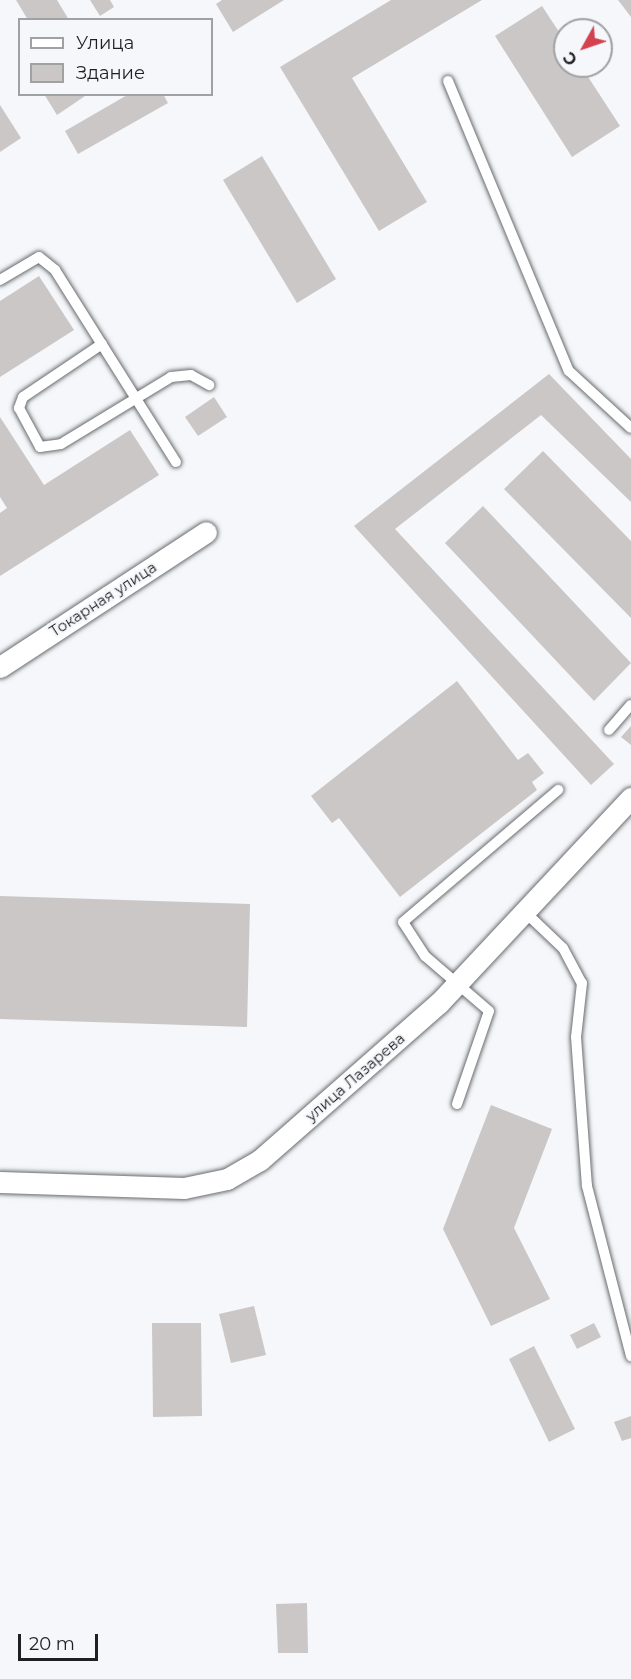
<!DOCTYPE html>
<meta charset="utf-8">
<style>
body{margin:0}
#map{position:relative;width:631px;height:1679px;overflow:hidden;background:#f5f7fa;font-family:Montserrat,sans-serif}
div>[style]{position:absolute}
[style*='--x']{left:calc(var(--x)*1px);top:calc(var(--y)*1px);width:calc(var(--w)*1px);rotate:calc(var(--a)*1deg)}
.building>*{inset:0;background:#cbc7c6}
.roads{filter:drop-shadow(0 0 2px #6a6c6f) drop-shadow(0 0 2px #6a6c6f)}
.lane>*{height:10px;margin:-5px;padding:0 5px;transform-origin:5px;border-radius:5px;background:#fff}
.street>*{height:21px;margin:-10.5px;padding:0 10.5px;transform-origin:10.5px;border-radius:10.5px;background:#fff}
span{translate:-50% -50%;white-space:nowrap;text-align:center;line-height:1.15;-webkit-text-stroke:4.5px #f5f7fa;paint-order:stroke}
.street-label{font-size:15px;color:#1f2021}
.legend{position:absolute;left:18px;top:18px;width:195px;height:78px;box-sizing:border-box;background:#f5f7fa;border:2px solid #9fa1a3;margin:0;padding:8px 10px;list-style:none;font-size:18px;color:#1f2021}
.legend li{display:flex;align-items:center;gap:12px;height:30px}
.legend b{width:30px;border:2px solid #9fa1a3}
.north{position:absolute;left:553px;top:18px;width:60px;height:60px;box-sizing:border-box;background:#f5f7fa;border:2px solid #9fa1a3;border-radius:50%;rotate:230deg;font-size:16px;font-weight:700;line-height:24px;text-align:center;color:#1f2021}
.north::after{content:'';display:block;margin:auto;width:21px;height:27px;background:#d2424f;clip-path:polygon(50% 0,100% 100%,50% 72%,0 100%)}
.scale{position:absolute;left:18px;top:1634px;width:80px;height:27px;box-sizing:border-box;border:3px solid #1f2021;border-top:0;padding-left:8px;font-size:18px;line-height:21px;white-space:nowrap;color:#1f2021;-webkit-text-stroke:4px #f5f7fa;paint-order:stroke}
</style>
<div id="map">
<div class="building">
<div style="clip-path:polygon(16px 0,57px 0,69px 20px,28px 20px)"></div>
<div style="clip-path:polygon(90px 0,110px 0,114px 7px,100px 16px)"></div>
<div style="clip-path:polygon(222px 0,284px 0,233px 32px,216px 4px)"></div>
<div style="clip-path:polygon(391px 0,482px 0,352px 78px,427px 202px,379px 231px,280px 67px)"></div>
<div style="clip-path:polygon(618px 0,631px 0,631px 17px)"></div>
<div style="clip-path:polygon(542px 6px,565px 41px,565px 66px,581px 66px,620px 126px,572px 157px,495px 36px)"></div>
<div style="clip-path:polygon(44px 94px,88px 94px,57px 115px)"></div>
<div style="clip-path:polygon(129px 94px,163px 94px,168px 103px,78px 154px,65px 131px)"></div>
<div style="clip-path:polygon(0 105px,21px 138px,0 152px)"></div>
<div style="clip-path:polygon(262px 156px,336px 279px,297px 303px,223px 180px)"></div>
<div style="clip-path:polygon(39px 276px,74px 330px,0 377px,0 301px)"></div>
<div style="clip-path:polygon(549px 374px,631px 459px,631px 502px,541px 415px,395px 529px,614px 764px,591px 785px,354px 526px)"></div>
<div style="clip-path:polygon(214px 397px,227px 417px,198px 436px,185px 417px)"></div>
<div style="clip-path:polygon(0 417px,44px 485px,130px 430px,159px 475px,0 576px,0 513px,7px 508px,0 497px)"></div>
<div style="clip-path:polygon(543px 451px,631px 541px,631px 618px,504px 489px)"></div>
<div style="clip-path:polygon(483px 506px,631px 663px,594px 701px,445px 543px)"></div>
<div style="clip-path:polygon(457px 681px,518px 760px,528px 753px,544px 773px,532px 782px,537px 790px,400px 897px,339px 818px,332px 823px,311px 796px)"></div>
<div style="clip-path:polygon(631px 726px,631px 745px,621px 737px)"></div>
<div style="clip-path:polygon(0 896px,250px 904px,247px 1027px,0 1019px)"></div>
<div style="clip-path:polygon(491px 1105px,552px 1129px,514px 1228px,550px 1299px,491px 1326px,443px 1229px)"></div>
<div style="clip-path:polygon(254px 1306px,266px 1355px,231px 1363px,219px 1314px)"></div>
<div style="clip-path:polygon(152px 1323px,201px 1323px,202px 1416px,153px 1417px)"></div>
<div style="clip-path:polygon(594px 1323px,601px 1337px,577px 1349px,570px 1335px)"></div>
<div style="clip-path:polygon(534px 1346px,575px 1429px,549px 1442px,509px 1359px)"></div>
<div style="clip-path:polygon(631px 1416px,631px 1438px,622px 1441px,614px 1422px)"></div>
<div style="clip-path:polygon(307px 1603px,308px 1653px,278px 1653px,276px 1604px)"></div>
</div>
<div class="roads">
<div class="lane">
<div style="--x:448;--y:81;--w:314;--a:67.4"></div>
<div style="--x:569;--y:371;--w:84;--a:42.6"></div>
<div style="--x:0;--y:280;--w:45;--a:-30.5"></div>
<div style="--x:39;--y:257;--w:21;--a:39"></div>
<div style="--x:55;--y:270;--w:227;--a:57.8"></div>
<div style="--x:102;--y:344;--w:95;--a:146.1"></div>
<div style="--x:23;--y:397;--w:12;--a:110"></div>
<div style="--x:19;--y:408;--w:44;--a:61.7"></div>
<div style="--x:40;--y:447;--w:21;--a:-8"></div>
<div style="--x:61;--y:444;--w:129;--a:-31.3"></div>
<div style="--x:171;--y:377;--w:20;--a:-6"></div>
<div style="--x:191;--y:375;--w:21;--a:29"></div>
<div style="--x:609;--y:730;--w:33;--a:-49"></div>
<div style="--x:525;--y:912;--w:52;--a:43.5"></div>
<div style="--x:563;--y:948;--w:40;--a:62"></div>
<div style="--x:582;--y:983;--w:54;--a:96.3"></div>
<div style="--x:576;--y:1037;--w:149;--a:85.8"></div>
<div style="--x:587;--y:1186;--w:176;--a:75.5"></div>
<div style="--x:457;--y:1104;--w:98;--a:-71"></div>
<div style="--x:489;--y:1011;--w:84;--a:-139.3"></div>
<div style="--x:425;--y:956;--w:40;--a:-122.9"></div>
<div style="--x:403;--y:922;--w:204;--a:-40.4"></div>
</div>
<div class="street">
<div style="--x:0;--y:667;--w:246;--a:-33.2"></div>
<div style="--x:0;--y:1182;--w:184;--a:1.9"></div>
<div style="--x:184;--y:1188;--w:44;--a:-11.8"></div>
<div style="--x:227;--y:1179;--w:38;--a:-30"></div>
<div style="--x:260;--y:1160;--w:238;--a:-41.3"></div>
<div style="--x:439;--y:1003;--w:281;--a:-46.9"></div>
</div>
</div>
<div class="street-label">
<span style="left:103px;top:599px;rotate:-33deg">Токарная улица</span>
<span style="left:355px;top:1077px;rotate:-41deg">улица Лазарева</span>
</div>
<ul class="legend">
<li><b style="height:8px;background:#fff"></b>Улица</li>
<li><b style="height:16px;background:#cbc7c6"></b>Здание</li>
</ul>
<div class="north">С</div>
<div class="scale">20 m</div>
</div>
